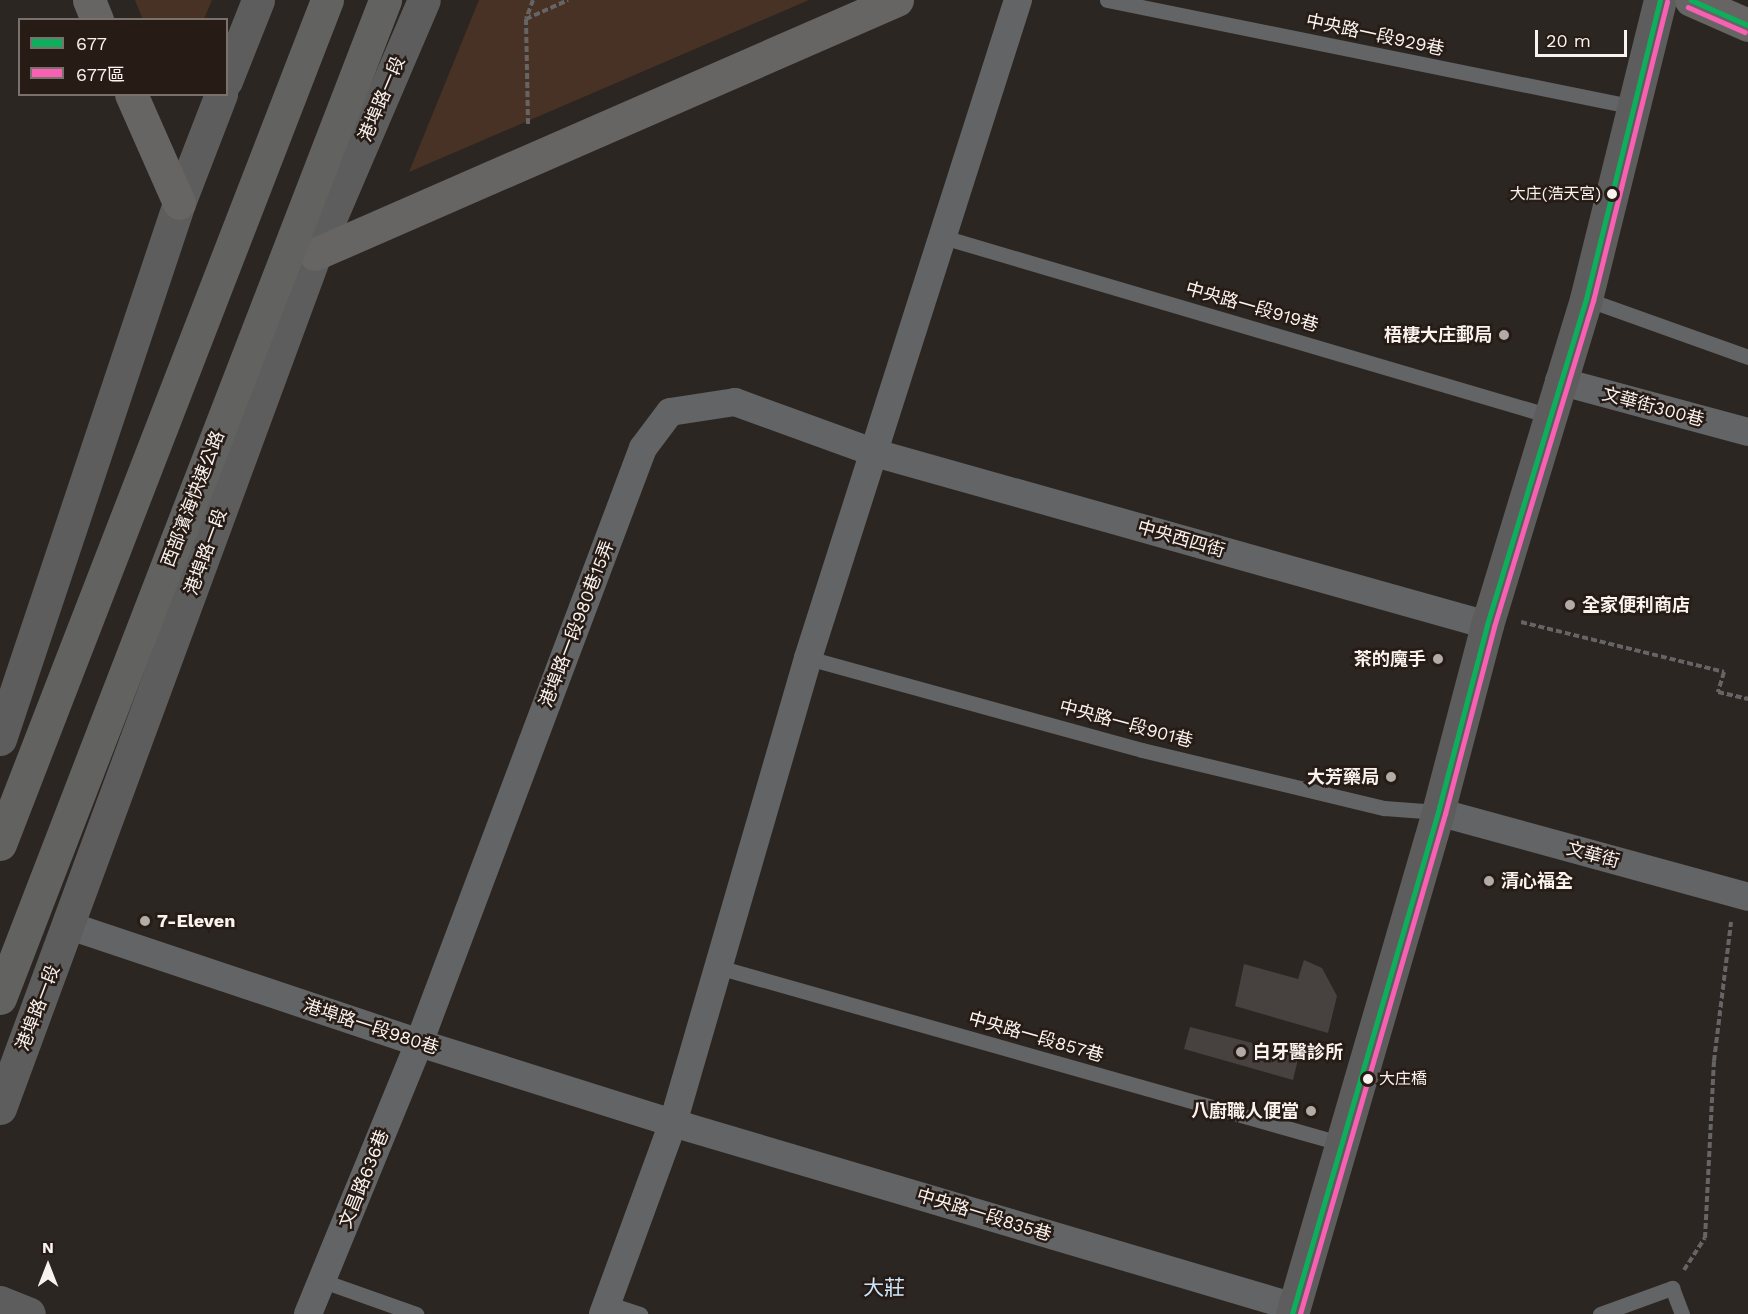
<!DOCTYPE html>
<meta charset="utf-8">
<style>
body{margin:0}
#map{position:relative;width:1748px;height:1314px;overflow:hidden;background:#2c2622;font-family:"Work Sans","Noto Sans TC",sans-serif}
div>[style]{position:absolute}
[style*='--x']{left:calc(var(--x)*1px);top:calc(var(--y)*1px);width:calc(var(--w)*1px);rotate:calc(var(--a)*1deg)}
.green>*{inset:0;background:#483226}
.building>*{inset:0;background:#47423f}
.path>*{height:4px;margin-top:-2px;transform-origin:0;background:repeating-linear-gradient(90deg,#666464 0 6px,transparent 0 9px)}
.lane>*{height:15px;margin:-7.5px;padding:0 7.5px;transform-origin:7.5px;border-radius:7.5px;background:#636465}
.street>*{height:28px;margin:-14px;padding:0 14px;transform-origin:14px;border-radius:14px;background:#636465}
.secondary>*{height:33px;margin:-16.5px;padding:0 16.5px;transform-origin:16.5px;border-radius:16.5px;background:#5e5d5d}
.primary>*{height:33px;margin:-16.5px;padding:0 16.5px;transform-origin:16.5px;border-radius:16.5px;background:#666564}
.highway>*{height:33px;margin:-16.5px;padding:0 16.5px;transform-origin:16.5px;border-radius:16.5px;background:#626261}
.bus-1>*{height:4.5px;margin:-2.25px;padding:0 2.25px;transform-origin:2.25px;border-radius:2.25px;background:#0daf5c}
.bus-2>*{height:4.5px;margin:-2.25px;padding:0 2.25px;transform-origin:2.25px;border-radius:2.25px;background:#f860b3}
.dots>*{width:16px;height:16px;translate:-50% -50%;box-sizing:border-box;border:3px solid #261b15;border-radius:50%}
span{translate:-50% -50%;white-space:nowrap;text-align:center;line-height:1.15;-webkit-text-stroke:5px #261b15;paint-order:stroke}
.bus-label{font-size:16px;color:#faf2ee}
.right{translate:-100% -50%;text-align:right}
.left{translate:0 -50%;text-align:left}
.street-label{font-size:18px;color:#faf2ee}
.poi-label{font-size:18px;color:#faf2ee;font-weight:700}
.quarter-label{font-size:21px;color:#cbe5fa}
.legend{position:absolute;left:18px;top:18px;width:210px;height:78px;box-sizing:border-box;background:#261b15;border:2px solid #7b716c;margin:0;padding:8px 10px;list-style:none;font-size:18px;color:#faf2ee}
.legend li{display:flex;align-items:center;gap:12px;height:30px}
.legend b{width:30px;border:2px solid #7b716c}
.north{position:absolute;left:18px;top:1236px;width:60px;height:60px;-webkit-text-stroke:4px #261b15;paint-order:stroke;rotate:0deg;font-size:16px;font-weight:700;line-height:24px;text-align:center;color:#faf2ee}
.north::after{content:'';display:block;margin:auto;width:21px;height:27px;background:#faf2ee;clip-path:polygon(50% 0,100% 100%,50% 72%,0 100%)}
.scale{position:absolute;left:1535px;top:30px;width:92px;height:27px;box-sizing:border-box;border:3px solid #faf2ee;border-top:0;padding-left:8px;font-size:18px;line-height:21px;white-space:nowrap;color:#faf2ee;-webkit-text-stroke:4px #261b15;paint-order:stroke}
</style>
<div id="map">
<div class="green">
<div style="clip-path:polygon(135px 0,212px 0,204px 19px,143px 20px)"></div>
<div style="clip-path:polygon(479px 0,809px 0,409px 172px)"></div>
</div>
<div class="building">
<div style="clip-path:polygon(1304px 960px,1322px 968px,1337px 996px,1328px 1033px,1235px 1006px,1244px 964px,1298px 979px)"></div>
<div style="clip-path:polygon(1190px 1027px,1299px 1055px,1293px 1080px,1184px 1049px)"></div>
</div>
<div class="path">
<div style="--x:533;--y:0;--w:20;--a:110"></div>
<div style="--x:526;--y:19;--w:46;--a:-24.3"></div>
<div style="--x:526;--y:19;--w:107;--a:88.9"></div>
<div style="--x:1521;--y:622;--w:209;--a:13.8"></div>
<div style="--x:1724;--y:672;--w:21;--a:107"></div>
<div style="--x:1718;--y:692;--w:31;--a:13"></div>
<div style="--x:1684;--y:1270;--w:38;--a:-57"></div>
<div style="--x:1705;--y:1238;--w:177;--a:-87.1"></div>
<div style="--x:1714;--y:1061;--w:140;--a:-83"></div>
</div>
<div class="lane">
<div style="--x:1107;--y:0;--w:539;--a:11.46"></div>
<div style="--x:943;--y:237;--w:633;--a:16.43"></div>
<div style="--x:1586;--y:299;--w:172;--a:19.7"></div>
<div style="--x:808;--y:658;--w:346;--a:15.4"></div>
<div style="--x:1142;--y:750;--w:249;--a:13.5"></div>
<div style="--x:1384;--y:808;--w:54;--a:4.2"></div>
<div style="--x:718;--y:967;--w:650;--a:15.81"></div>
<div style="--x:323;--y:1281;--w:99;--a:19.5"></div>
<div style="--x:606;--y:1303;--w:36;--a:18"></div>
<div style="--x:1600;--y:1314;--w:77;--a:-19.9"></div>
<div style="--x:1672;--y:1288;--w:28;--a:69"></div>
</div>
<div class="street">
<div style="--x:1559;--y:381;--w:196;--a:15.1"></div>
<div style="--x:1438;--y:812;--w:321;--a:15.3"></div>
<div style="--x:70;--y:926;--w:368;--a:18.5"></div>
<div style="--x:419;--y:1043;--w:266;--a:17.5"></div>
<div style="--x:673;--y:1123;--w:648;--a:16.5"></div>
<div style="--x:308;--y:1314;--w:293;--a:-67.7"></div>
<div style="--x:419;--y:1043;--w:636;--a:-69.37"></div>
<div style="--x:643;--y:448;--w:45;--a:-53.1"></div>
<div style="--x:670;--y:412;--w:66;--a:-8.7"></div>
<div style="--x:735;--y:402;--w:149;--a:20"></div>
<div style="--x:875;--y:453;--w:636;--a:15.7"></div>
<div style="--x:603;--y:1314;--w:203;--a:-69.9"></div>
<div style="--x:673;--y:1123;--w:484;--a:-73.8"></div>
<div style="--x:808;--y:658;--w:691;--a:-72.3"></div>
</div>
<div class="secondary">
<div style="--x:226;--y:81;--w:87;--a:-68.4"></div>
<div style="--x:0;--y:739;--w:565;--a:-71.53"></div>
<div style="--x:179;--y:203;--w:117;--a:-68.9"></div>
<div style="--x:0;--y:1108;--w:910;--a:-69.75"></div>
<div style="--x:315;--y:254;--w:276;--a:-66.8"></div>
<div style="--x:0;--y:1302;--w:31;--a:22"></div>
<div style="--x:1292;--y:1314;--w:523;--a:-73.78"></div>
<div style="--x:1438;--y:812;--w:193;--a:-75.3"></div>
<div style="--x:1487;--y:625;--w:341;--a:-73.1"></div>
<div style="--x:1586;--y:299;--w:308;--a:-76.1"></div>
</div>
<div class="primary">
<div style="--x:89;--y:0;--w:22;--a:68"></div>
<div style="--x:1691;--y:0;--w:62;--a:23.7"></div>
<div style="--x:131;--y:94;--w:119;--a:66.2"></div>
<div style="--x:315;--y:254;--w:635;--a:-23.58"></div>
</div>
<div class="highway">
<div style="--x:0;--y:844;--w:905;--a:-68.82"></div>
<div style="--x:0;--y:998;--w:1070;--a:-68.9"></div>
</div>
<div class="bus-1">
<div style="--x:1691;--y:0;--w:62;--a:23.7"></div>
<div style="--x:1292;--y:1314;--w:523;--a:-73.78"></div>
<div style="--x:1438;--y:812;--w:193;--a:-75.3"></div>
<div style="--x:1487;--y:625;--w:341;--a:-73.1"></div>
<div style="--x:1586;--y:299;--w:308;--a:-76.1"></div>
</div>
<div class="bus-2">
<div style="--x:1688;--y:7;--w:62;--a:23.7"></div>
<div style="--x:1300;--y:1314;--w:521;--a:-73.83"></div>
<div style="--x:1445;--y:814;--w:193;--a:-75.3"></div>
<div style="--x:1494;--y:627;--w:341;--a:-73.1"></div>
<div style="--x:1593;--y:301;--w:308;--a:-76.1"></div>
</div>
<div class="dots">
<div style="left:1612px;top:194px;background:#faf2ee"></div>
<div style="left:1504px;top:335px;background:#b2aba7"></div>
<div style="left:1570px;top:605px;background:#b2aba7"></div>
<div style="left:1438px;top:659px;background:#b2aba7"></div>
<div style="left:1391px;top:777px;background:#b2aba7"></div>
<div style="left:1489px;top:881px;background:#b2aba7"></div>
<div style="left:145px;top:921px;background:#b2aba7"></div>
<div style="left:1241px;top:1052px;background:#b2aba7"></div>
<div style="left:1368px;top:1079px;background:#faf2ee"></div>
<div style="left:1311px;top:1111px;background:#b2aba7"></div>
</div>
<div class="bus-label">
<span class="right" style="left:1601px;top:194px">大庄(浩天宮)</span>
<span class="left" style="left:1379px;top:1079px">大庄橋</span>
</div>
<div class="street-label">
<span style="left:1375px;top:35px;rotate:12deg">中央路一段929巷</span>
<span style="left:382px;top:99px;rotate:-67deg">港埠路一段</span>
<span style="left:1252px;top:307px;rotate:16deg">中央路一段919巷</span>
<span style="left:1653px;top:407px;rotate:15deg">文華街300巷</span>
<span style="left:193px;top:499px;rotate:-69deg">西部濱海快速公路</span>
<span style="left:1181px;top:539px;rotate:16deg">中央西四街</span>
<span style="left:206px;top:552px;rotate:-70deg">港埠路一段</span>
<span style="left:577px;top:624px;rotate:-69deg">港埠路一段980巷15弄</span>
<span style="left:1126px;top:724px;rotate:15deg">中央路一段901巷</span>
<span style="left:1593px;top:855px;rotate:15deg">文華街</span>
<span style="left:38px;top:1008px;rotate:-69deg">港埠路一段</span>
<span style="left:371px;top:1027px;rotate:18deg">港埠路一段980巷</span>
<span style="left:1036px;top:1037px;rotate:16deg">中央路一段857巷</span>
<span style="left:364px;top:1179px;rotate:-68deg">文昌路636巷</span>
<span style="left:984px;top:1215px;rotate:17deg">中央路一段835巷</span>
</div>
<div class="poi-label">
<span class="right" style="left:1492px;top:335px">梧棲大庄郵局</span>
<span class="left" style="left:1582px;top:605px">全家便利商店</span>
<span class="right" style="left:1426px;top:659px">茶的魔手</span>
<span class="right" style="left:1379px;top:777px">大芳藥局</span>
<span class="left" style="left:1501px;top:881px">清心福全</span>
<span class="left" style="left:157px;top:921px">7-Eleven</span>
<span class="left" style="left:1253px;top:1052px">白牙醫診所</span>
<span class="right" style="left:1299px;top:1111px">八廚職人便當</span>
</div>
<div class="quarter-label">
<span style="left:884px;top:1288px">大莊</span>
</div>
<ul class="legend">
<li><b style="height:8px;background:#0daf5c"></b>677</li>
<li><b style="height:8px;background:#f860b3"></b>677區</li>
</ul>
<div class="north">N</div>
<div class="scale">20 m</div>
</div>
